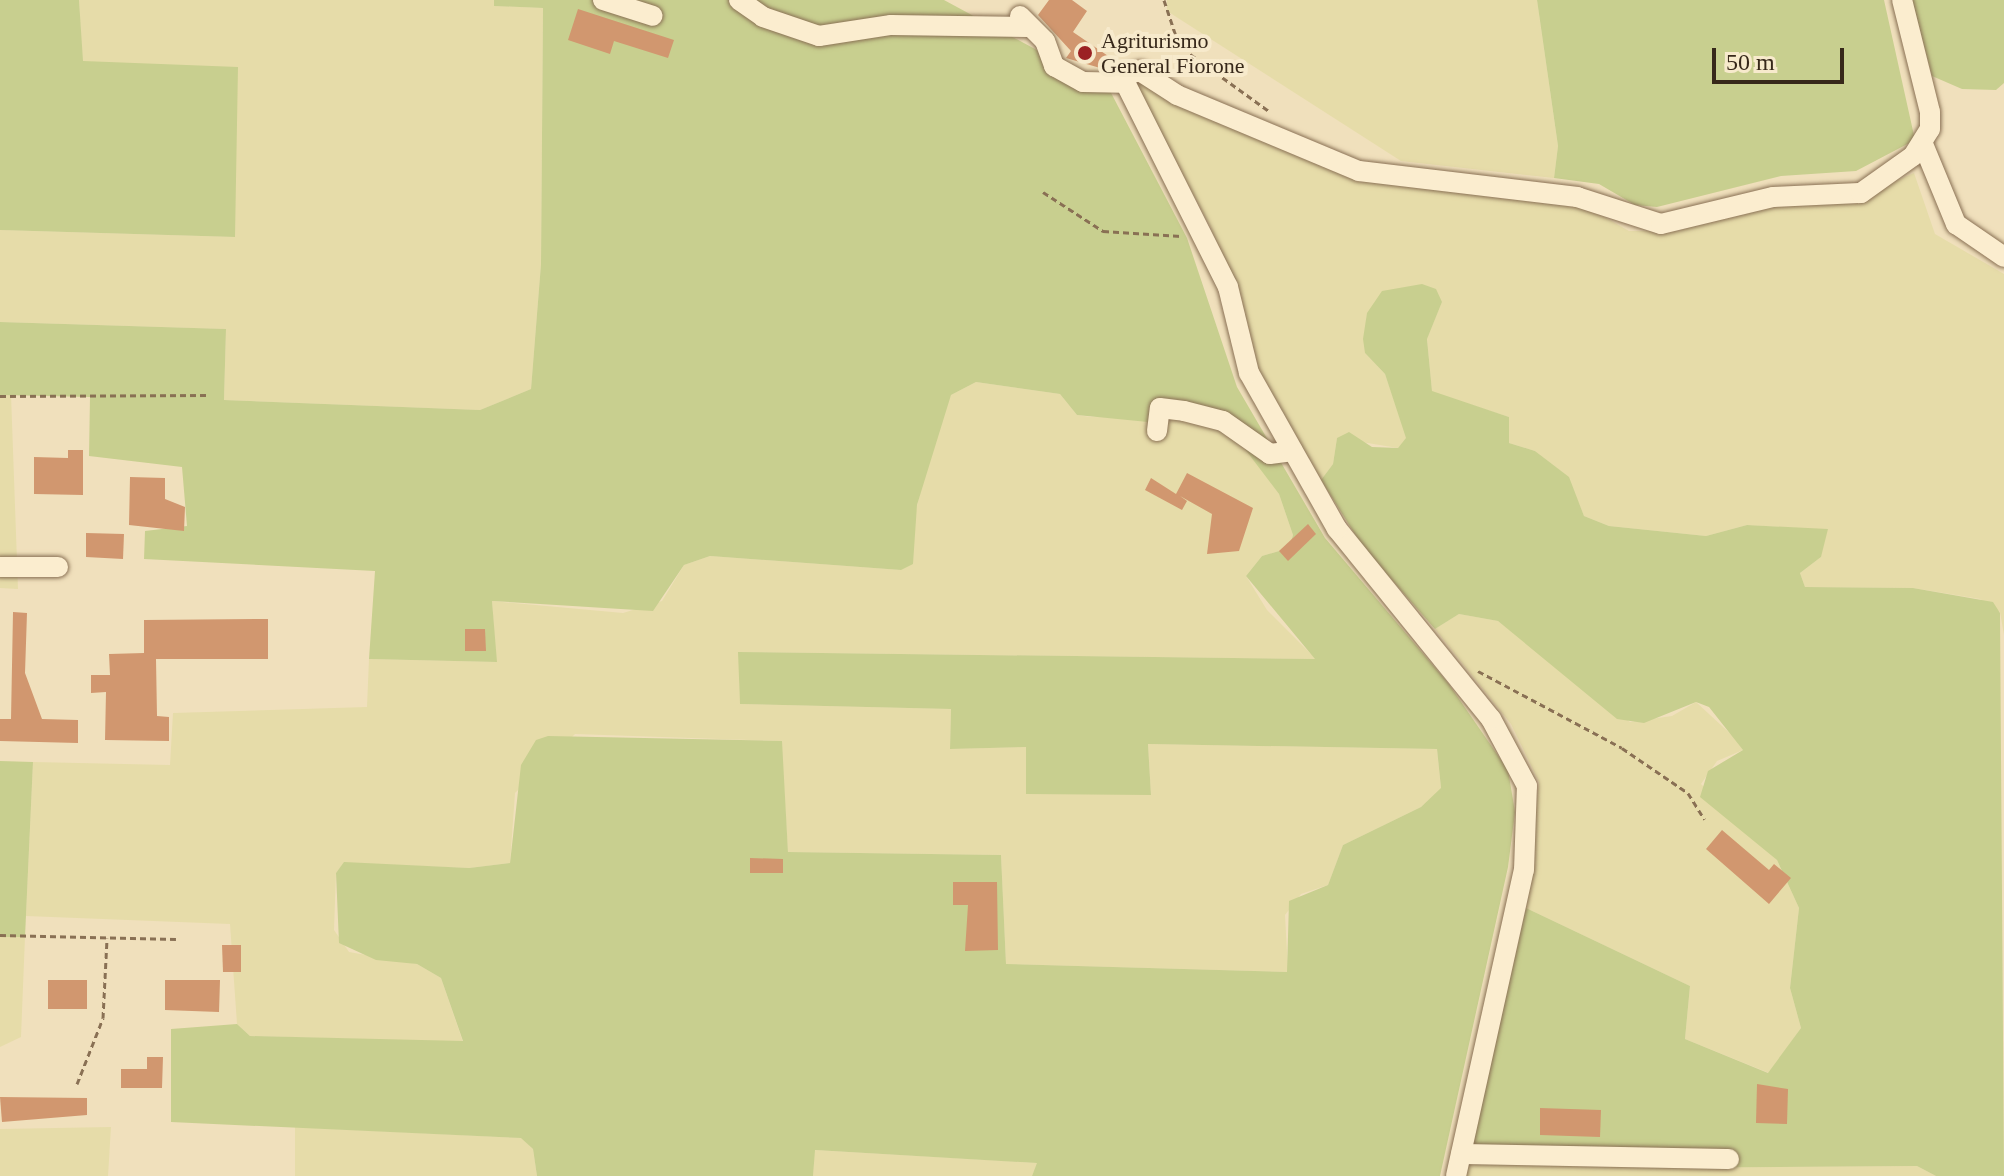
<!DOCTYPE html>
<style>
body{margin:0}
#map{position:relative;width:2004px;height:1176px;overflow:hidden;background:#f0e0bc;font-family:Georgia,serif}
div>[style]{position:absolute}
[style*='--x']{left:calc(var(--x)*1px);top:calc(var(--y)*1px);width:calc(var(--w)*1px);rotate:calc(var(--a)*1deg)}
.farmland>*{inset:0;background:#e6dca9}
.green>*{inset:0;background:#c8cf8f}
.building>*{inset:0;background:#d1976f}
.path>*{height:3px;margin-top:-1.5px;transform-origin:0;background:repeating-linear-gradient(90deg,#897054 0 6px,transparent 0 10px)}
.roads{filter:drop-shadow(0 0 2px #897054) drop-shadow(0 0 2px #897054)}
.minor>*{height:20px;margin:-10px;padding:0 10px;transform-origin:10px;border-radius:10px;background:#fbedcf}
.dots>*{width:22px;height:22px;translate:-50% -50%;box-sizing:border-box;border:4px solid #f7eacc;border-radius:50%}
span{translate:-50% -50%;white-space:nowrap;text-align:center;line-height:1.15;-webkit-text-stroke:8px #f7eacc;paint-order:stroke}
.poi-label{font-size:22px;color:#37281a}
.left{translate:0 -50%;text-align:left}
.scale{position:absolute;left:1712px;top:48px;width:132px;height:36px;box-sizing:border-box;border:4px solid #37281a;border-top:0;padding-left:10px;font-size:24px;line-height:28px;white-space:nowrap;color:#37281a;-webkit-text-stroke:6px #f7eacc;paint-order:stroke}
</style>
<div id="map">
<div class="farmland">
<div style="clip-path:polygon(79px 0,494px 0,495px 6px,543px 8px,541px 264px,531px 389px,480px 410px,224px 400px,226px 329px,0 322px,0 230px,234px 237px,82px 61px)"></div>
<div style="clip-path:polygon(1167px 0,1537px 0,1558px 146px,1554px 178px,1401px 161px,1167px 11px)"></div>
<div style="clip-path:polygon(1133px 80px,1353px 179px,1590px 209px,1629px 231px,1679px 231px,1725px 213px,1862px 196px,1914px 173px,1935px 234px,2004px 274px,2004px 635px,2000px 612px,1980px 599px,1913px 588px,1805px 587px,1800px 573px,1821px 557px,1813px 529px,1747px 525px,1706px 536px,1609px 526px,1584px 516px,1568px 477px,1535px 451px,1509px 443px,1509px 417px,1432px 392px,1427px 338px,1442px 302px,1367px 313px,1365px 353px,1385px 374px,1407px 438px,1398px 448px,1337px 438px,1333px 464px,1321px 480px,1260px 374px,1211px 228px)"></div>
<div style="clip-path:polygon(976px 382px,1060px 394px,1077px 415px,1091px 417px,1203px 418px,1247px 448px,1279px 494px,1293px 535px,1289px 548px,1262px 556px,1246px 576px,1267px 610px,1316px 659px,739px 652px,740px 704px,951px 709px,950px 749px,1026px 747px,1026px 793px,1151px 794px,1148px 744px,1437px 749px,1441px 789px,1421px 807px,1343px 845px,1328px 885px,1301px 894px,1285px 915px,1288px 972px,1006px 964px,1001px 855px,788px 852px,781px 741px,575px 734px,515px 793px,510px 863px,469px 868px,344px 863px,336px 873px,334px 930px,349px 952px,417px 964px,441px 978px,463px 1042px,250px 1036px,237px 1024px,230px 924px,26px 916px,33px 762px,170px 765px,173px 713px,367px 707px,369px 659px,496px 662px,492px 601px,623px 613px,662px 601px,684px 565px,710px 556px,901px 570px,938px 422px,951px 395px)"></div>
<div style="clip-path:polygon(11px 394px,18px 589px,0 588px,0 395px)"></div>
<div style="clip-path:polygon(1459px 614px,1498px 621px,1630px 722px,1672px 716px,1696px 702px,1735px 738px,1743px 750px,1717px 761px,1701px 784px,1777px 860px,1799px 908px,1790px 988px,1801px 1028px,1769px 1073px,1685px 1039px,1690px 986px,1526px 908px,1539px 782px,1511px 724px,1435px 629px)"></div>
<div style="clip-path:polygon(0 937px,25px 937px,21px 1037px,0 1047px)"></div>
<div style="clip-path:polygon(111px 1127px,108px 1176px,0 1176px,0 1129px)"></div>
<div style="clip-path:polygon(295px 1127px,522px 1138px,533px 1149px,537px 1176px,295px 1176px)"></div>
<div style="clip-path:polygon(1472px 1146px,1659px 1168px,1917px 1166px,1936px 1176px,1466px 1176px)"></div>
<div style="clip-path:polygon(814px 1150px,1038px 1163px,1032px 1176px,813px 1176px)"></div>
</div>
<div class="green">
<div style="clip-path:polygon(0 0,79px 0,83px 61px,238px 67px,235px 237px,0 230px)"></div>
<div style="clip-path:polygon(494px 0,944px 0,1109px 89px,1187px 238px,1237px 387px,1325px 538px,1448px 683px,1508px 770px,1515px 812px,1508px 867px,1440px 1176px,1032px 1176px,1037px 1163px,815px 1150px,813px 1176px,537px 1176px,533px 1149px,521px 1138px,171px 1122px,171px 1029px,237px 1024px,250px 1036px,463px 1041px,441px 978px,417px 964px,376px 960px,339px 943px,336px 873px,344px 862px,469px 868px,510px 863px,521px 765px,536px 740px,548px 736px,782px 741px,788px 852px,1001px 855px,1006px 964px,1287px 972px,1289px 901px,1328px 885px,1343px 845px,1421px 807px,1441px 788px,1437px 749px,1148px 744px,1151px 795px,1026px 794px,1026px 747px,950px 749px,951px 709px,740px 704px,738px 652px,1315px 659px,1246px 576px,1262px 556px,1289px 548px,1293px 535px,1279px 494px,1229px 428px,1176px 416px,1148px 422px,1077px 415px,1060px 394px,976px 382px,951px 395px,917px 505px,913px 564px,901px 570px,710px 556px,684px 565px,653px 611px,492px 601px,497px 662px,369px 659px,375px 571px,144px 559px,145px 531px,187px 526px,182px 467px,89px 456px,90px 397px,0 395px,0 322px,226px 329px,224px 400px,480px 410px,531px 389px,541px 264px,543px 8px,494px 6px)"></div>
<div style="clip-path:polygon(1537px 0,1884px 0,1915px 140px,1856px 171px,1781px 176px,1657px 207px,1635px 205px,1599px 184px,1554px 178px,1558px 146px)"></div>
<div style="clip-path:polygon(1912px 0,2004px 0,2004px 83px,1996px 90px,1962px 89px,1932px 76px)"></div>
<div style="clip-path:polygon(1422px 284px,1436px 289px,1442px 302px,1427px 339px,1432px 391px,1509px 417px,1509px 443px,1535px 451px,1569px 477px,1584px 516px,1609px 526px,1706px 536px,1747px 525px,1828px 529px,1821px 557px,1800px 573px,1805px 587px,1913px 588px,1993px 602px,2000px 613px,2004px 1176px,1936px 1176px,1917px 1166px,1659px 1168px,1472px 1146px,1526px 908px,1690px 986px,1685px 1039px,1768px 1073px,1801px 1028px,1790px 988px,1799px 908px,1777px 860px,1700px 797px,1708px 771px,1743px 750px,1709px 707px,1696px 702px,1644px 723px,1617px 719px,1498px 621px,1459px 614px,1435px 629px,1363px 547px,1321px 480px,1333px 464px,1337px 438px,1349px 432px,1372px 447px,1398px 448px,1406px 438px,1385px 374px,1365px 353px,1363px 339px,1367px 313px,1382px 291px)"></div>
<div style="clip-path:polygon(0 761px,33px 762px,25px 937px,0 937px)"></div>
</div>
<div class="building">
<div style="clip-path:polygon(1049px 0,1072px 0,1087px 11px,1073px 32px,1114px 60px,1107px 70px,1066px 58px,1071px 51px,1038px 15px)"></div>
<div style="clip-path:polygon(578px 9px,674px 40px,668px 58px,614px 41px,610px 54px,568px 40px)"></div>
<div style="clip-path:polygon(68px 450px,83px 450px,83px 495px,34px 494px,34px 457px,68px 458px)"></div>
<div style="clip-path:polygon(1187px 473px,1253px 508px,1239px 551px,1207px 554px,1212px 514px,1180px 496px,1187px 501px,1182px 510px,1145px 490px,1151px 478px,1176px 494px)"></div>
<div style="clip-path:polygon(130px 477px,165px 478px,165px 499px,185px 507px,184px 531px,129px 525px)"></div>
<div style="clip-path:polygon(1308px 524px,1316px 534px,1288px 561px,1279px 551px)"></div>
<div style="clip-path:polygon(86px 533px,124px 534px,123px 559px,86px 557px)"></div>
<div style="clip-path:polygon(13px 612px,27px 613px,25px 673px,42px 719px,78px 720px,78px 743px,0 741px,0 719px,11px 719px)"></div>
<div style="clip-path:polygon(268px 619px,268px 659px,156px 659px,157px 716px,169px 717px,169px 741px,105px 740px,106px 692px,91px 693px,91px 675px,110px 675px,109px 654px,144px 653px,144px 620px)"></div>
<div style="clip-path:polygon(465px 629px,485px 629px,486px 651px,465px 651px)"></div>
<div style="clip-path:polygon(1722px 830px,1769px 870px,1774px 864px,1791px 878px,1769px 904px,1706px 849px)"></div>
<div style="clip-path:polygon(750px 858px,783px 859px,783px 873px,750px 873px)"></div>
<div style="clip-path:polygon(953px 882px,997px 882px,998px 950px,965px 951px,968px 905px,953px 905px)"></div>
<div style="clip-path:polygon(222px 945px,241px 945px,241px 972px,223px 972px)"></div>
<div style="clip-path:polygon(48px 980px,87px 980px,87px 1009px,48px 1009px)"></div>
<div style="clip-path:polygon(165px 980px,220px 980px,219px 1012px,165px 1010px)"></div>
<div style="clip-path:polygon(147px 1057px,163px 1057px,162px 1088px,121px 1088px,121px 1069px,147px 1069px)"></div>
<div style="clip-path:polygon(1757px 1084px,1788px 1089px,1787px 1124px,1756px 1123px)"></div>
<div style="clip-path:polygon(0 1097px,87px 1098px,87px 1115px,2px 1122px)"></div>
<div style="clip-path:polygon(1540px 1108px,1601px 1110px,1600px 1137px,1540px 1135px)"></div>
</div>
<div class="path">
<div style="--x:1164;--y:0;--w:41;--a:71.6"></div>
<div style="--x:1177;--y:39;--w:20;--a:49"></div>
<div style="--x:1190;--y:54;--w:99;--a:35.9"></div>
<div style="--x:1043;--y:192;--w:72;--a:33"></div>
<div style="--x:1103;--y:231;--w:78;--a:3.7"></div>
<div style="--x:0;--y:396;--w:207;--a:-0.3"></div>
<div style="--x:1478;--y:671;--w:163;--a:28.1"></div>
<div style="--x:1622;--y:748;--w:80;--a:34.3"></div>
<div style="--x:1688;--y:793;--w:31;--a:58"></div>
<div style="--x:0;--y:935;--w:176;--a:1.3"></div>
<div style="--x:77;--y:1084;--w:71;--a:-68.5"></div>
<div style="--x:103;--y:1018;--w:80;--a:-87.1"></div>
</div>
<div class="roads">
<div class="minor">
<div style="--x:603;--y:0;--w:52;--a:17.7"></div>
<div style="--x:739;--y:0;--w:29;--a:35"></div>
<div style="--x:763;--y:17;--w:59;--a:18.7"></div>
<div style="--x:819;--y:36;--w:73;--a:-8.7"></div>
<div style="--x:891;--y:25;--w:136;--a:0.8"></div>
<div style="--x:1020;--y:16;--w:35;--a:45"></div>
<div style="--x:1045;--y:41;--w:27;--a:70"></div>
<div style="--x:1054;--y:66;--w:33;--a:29"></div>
<div style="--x:1083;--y:82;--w:39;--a:1"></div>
<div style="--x:1923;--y:144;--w:87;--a:67.6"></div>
<div style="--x:1956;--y:224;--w:58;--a:34.5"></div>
<div style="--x:1157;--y:431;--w:23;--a:-83"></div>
<div style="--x:1160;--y:408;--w:24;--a:7"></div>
<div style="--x:1184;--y:411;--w:40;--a:14.4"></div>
<div style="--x:1223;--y:421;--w:57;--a:35.1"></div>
<div style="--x:1270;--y:454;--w:23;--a:-7"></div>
<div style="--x:0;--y:567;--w:58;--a:0"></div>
<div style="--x:1461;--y:1154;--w:268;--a:1.1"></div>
<div style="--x:1456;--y:1176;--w:313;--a:-77.5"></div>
<div style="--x:1524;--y:870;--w:84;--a:-88"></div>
<div style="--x:1527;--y:786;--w:76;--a:-118.2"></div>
<div style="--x:1491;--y:719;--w:245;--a:-129"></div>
<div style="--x:1337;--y:529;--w:179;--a:-119.4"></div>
<div style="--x:1249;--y:373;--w:89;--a:-103.7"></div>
<div style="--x:1228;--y:287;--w:236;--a:-116.7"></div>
<div style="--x:1122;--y:76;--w:19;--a:-16"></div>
<div style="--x:1140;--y:71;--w:44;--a:33"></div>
<div style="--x:1177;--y:95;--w:197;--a:22.7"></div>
<div style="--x:1359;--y:171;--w:220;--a:6.8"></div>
<div style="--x:1577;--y:197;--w:88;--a:17.8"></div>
<div style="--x:1661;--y:224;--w:115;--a:-13.6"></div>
<div style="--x:1773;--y:197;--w:88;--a:-2.6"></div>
<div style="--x:1861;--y:193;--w:64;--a:-35.4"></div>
<div style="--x:1913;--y:156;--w:32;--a:-58"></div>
<div style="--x:1930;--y:129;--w:17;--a:-90"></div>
<div style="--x:1930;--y:112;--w:115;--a:-104"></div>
</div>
</div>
<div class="dots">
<div style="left:1085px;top:53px;background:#9b2123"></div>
</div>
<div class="poi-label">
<span class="left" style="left:1101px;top:53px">Agriturismo<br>General Fiorone</span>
</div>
<div class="scale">50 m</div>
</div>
